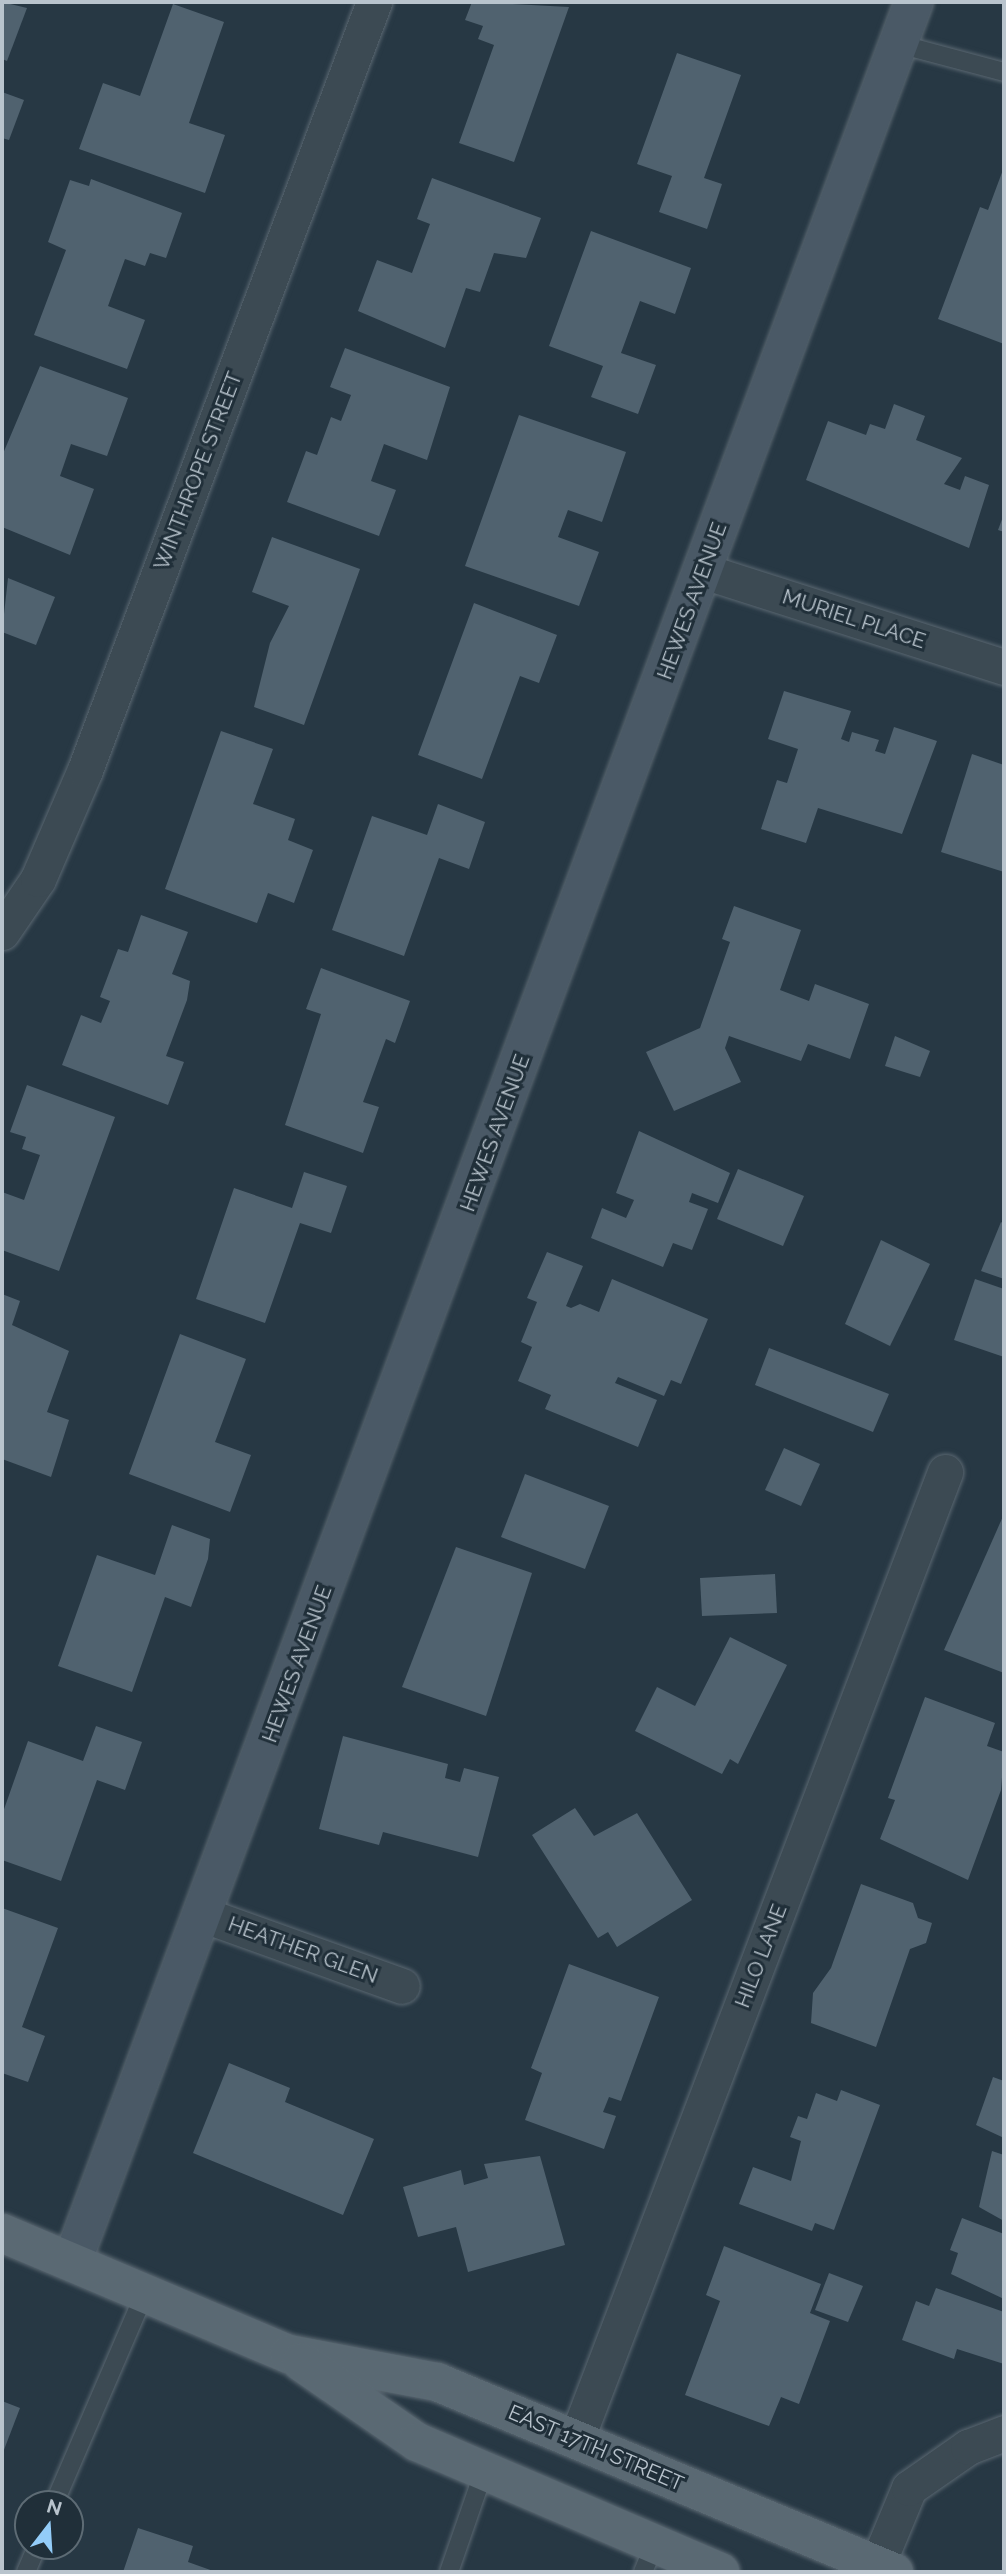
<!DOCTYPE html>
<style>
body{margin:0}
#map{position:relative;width:1006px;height:2574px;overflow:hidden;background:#273844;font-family:Raleway,sans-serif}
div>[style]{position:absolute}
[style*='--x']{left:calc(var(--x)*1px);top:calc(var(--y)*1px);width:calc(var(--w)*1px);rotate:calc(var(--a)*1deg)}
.building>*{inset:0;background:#50626f}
.roads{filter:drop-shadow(0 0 2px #5a6771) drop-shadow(0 0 2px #5a6771)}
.lane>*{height:18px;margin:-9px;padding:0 9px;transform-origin:9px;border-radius:9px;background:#3c4a53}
.street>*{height:35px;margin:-17.5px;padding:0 17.5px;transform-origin:17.5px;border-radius:17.5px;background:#3c4a53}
.secondary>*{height:38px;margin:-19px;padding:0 19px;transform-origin:19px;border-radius:19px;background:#4a5966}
.primary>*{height:38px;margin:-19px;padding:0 19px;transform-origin:19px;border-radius:19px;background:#5a6973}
span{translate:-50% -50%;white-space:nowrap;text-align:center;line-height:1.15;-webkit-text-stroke:6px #202f39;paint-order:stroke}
.street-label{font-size:21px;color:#b9c4cd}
.frame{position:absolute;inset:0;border:4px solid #b9c4cd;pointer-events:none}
.north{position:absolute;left:14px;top:2490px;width:70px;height:70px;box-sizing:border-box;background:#202f39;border:2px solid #5d6b74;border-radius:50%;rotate:17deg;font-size:19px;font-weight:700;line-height:28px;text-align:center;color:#b9c4cd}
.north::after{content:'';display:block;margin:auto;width:24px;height:32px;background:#93ccf8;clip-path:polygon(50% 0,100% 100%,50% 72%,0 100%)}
</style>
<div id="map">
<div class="building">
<div style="clip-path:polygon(2px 2px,27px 8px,7px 61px,2px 59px)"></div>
<div style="clip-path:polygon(472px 2px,569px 7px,514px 162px,459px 143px,494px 45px,478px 39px,483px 26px,465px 20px)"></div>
<div style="clip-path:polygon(173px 4px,224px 22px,189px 123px,225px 135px,205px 193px,79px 149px,103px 83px,140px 96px)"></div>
<div style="clip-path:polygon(677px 53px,741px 75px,704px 178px,722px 184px,707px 229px,659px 212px,672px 176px,637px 164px)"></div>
<div style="clip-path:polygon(2px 92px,24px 100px,9px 140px,2px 138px)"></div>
<div style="clip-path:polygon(1004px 167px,1004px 344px,938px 319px,980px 207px,988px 210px)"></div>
<div style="clip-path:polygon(432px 178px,541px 218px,526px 258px,494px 253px,480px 292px,466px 288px,445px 348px,358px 311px,377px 260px,412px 273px,430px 224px,417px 219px)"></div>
<div style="clip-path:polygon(91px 179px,182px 213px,166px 258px,150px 253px,145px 266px,125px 259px,108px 306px,145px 320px,127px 369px,34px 335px,66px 250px,48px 242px,70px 180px,89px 186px)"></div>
<div style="clip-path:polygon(591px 231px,691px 268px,675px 314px,640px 301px,621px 353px,656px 365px,638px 414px,591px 397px,603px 366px,549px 346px)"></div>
<div style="clip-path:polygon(345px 348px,450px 387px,427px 460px,384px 444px,371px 481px,396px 490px,379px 536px,287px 502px,306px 451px,317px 455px,331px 417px,341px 421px,351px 395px,330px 387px)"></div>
<div style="clip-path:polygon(40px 366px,128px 398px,107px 456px,71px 444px,60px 476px,94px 489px,70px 555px,2px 527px,2px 456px)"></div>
<div style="clip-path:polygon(894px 404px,925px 416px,916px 440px,962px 458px,944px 484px,960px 490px,965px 476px,989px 485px,969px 548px,806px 480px,828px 421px,866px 435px,870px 424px,885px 429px)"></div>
<div style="clip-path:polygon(519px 415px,626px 452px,602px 522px,568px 510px,558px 537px,599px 552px,579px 606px,465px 566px)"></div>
<div style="clip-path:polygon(1004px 514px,1004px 532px,998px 530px)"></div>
<div style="clip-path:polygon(272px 537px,360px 569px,304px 725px,254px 707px,270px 643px,289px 606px,252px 592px)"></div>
<div style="clip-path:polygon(8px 578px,55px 597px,36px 645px,2px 632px)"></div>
<div style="clip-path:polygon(474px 603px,557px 635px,539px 683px,520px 676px,482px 779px,418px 755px)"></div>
<div style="clip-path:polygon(784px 691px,851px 711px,841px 739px,849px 742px,852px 732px,879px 740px,875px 751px,885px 754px,894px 727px,937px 741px,902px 834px,818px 808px,806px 843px,761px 829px,777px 780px,787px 783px,798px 749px,768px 739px)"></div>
<div style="clip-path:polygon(221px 731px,273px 749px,253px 804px,295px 819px,288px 840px,313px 850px,294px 903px,268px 893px,257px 923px,165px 889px)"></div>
<div style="clip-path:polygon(972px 754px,1004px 765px,1004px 872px,941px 852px)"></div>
<div style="clip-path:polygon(438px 804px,485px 822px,469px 869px,439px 858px,404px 956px,332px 930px,372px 816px,427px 835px)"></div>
<div style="clip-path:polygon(734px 906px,801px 930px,780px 990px,809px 1001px,815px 984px,869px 1004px,850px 1059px,808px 1044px,801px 1061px,729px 1036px,725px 1048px,741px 1082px,674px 1111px,646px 1052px,700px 1028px,730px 942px,722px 939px)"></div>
<div style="clip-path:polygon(141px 915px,188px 932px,172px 974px,190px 981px,187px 1000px,166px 1056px,184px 1062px,168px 1105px,62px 1065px,81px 1015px,101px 1023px,110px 1001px,100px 997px,118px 949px,128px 952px)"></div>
<div style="clip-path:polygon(321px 968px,410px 1001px,395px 1043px,386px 1039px,363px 1102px,379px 1107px,363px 1153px,285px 1125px,321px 1014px,306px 1009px)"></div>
<div style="clip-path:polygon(895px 1036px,930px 1051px,920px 1077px,885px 1066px)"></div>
<div style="clip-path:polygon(27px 1085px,115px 1117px,59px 1271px,2px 1250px,2px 1192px,24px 1200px,40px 1155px,22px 1149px,26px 1137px,10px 1132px)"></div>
<div style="clip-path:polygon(639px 1131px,730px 1173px,718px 1203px,692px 1193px,689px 1202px,708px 1209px,692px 1250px,673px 1243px,663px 1267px,591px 1238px,602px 1208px,626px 1218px,634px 1200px,616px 1193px)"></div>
<div style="clip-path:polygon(738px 1169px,804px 1196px,783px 1246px,717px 1219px)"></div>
<div style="clip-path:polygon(304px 1172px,347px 1186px,331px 1233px,300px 1223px,265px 1323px,196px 1299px,234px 1188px,292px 1208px)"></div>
<div style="clip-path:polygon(1001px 1222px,1004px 1224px,1004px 1279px,981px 1271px)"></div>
<div style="clip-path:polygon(881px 1240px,930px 1264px,890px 1346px,845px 1324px)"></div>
<div style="clip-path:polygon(547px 1252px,583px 1266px,566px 1306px,571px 1308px,580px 1304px,599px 1312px,612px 1279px,708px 1319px,681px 1384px,671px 1380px,664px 1396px,618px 1377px,615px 1383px,657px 1400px,638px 1447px,545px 1409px,551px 1395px,518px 1381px,532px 1347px,521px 1342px,537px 1302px,527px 1298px)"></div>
<div style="clip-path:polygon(975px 1279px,1004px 1289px,1004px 1357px,954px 1340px)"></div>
<div style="clip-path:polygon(2px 1294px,20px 1301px,12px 1325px,69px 1351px,47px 1412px,69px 1420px,51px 1477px,2px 1459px)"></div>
<div style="clip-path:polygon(180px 1334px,246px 1359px,215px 1442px,251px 1455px,230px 1512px,129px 1474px)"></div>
<div style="clip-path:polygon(769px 1348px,889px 1394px,873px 1432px,755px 1385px)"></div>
<div style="clip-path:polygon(784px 1448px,820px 1464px,801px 1506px,765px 1490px)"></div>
<div style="clip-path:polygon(525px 1474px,609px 1506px,585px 1569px,501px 1537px)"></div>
<div style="clip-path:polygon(1004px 1514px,1004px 1673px,944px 1650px)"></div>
<div style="clip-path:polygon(172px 1525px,210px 1539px,208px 1559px,191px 1607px,165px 1597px,132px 1692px,58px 1666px,97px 1555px,155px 1575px)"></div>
<div style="clip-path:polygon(456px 1547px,532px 1573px,486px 1716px,402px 1687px)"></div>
<div style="clip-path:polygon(775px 1574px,777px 1613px,702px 1616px,700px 1578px)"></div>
<div style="clip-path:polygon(730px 1637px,787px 1665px,738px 1764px,730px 1759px,722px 1774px,635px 1731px,657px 1687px,695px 1706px)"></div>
<div style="clip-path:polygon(925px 1697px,995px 1723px,987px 1746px,1004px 1752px,1001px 1790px,968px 1880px,880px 1839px,895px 1800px,888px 1798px)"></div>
<div style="clip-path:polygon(96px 1726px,142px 1742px,125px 1790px,97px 1780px,61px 1881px,2px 1860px,2px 1815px,28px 1741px,83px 1761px)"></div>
<div style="clip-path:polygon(343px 1736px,448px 1764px,445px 1778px,460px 1782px,464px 1768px,499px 1777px,478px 1857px,383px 1832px,379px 1845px,319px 1829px)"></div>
<div style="clip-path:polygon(575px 1808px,594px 1836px,637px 1813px,692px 1900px,617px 1947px,608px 1932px,598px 1938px,532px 1835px)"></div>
<div style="clip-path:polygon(861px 1884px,913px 1903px,918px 1918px,932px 1923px,926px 1943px,910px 1949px,876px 2047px,811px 2023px,813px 1993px,831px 1968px)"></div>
<div style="clip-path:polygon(2px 1908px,58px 1928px,22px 2027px,45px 2036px,28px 2082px,2px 2073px)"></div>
<div style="clip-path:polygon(569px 1964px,659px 1997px,621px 2101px,609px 2097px,603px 2112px,616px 2116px,604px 2149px,525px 2120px,542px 2073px,531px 2068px)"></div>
<div style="clip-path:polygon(229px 2063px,290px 2088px,285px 2102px,374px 2139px,343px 2215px,193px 2153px)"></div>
<div style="clip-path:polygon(993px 2077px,1004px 2081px,1004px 2138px,976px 2125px)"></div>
<div style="clip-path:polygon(841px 2090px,880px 2105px,834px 2230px,815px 2223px,812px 2231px,739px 2204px,753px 2167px,791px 2181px,801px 2141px,790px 2137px,798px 2116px,807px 2119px,816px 2093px,837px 2101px)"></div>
<div style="clip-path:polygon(992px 2151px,1004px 2155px,1004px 2221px,979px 2207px)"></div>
<div style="clip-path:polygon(540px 2156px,565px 2245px,468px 2272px,456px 2227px,418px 2237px,403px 2187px,461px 2170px,464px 2185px,488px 2178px,484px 2164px)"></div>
<div style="clip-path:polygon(962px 2218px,1004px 2234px,1004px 2299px,951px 2274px,958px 2253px,950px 2250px)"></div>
<div style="clip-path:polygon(724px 2246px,821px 2284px,810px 2313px,830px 2321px,799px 2404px,781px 2397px,769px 2426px,685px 2395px,720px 2301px,706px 2295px)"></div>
<div style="clip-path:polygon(829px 2273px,863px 2286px,848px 2322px,815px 2310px)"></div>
<div style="clip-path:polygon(936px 2288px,1004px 2312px,1004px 2364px,957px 2349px,954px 2359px,902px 2340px,916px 2301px,929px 2306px)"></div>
<div style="clip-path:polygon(2px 2401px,20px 2408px,2px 2455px)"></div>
<div style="clip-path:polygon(138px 2528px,193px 2546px,188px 2562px,216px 2572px,123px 2572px)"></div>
</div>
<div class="roads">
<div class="lane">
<div style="--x:899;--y:44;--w:109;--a:14.9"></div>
<div style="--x:54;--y:2504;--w:230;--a:-66.7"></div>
<div style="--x:26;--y:2572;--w:28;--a:-67"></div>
<div style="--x:449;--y:2572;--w:107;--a:-70.9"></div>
<div style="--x:643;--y:2572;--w:30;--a:-67"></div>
</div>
<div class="street">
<div style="--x:703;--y:571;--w:316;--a:17.7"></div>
<div style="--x:2;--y:932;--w:64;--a:-55.8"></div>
<div style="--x:38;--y:879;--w:119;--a:-66.7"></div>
<div style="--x:85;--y:770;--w:821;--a:-69.38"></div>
<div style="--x:204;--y:1915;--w:210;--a:19.7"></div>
<div style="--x:576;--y:2440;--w:1036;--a:-69.13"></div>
<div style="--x:864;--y:2572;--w:15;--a:-28"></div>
<div style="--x:877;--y:2565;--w:83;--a:-67.4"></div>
<div style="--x:909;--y:2488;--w:72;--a:-34.8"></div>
<div style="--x:968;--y:2447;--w:39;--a:-21"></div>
</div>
<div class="secondary">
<div style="--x:72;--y:2262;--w:2412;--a:-69.57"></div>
</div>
<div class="primary">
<div style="--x:2;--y:2233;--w:311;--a:22.9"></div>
<div style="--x:289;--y:2354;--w:151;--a:10.7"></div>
<div style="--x:437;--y:2382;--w:495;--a:22.6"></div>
<div style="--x:301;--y:2362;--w:141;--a:34.6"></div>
<div style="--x:417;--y:2442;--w:330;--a:23.2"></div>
</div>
</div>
<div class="street-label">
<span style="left:198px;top:471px;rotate:-69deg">WINTHROPE STREET</span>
<span style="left:692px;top:601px;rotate:-70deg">HEWES AVENUE</span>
<span style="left:854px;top:619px;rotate:18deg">MURIEL PLACE</span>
<span style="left:495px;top:1133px;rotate:-70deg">HEWES AVENUE</span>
<span style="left:297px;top:1664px;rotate:-70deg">HEWES AVENUE</span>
<span style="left:303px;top:1950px;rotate:20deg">HEATHER GLEN</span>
<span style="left:761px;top:1956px;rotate:-69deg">HILO LANE</span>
<span style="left:596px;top:2448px;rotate:23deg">EAST 17TH STREET</span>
</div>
<div class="frame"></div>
<div class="north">N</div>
</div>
